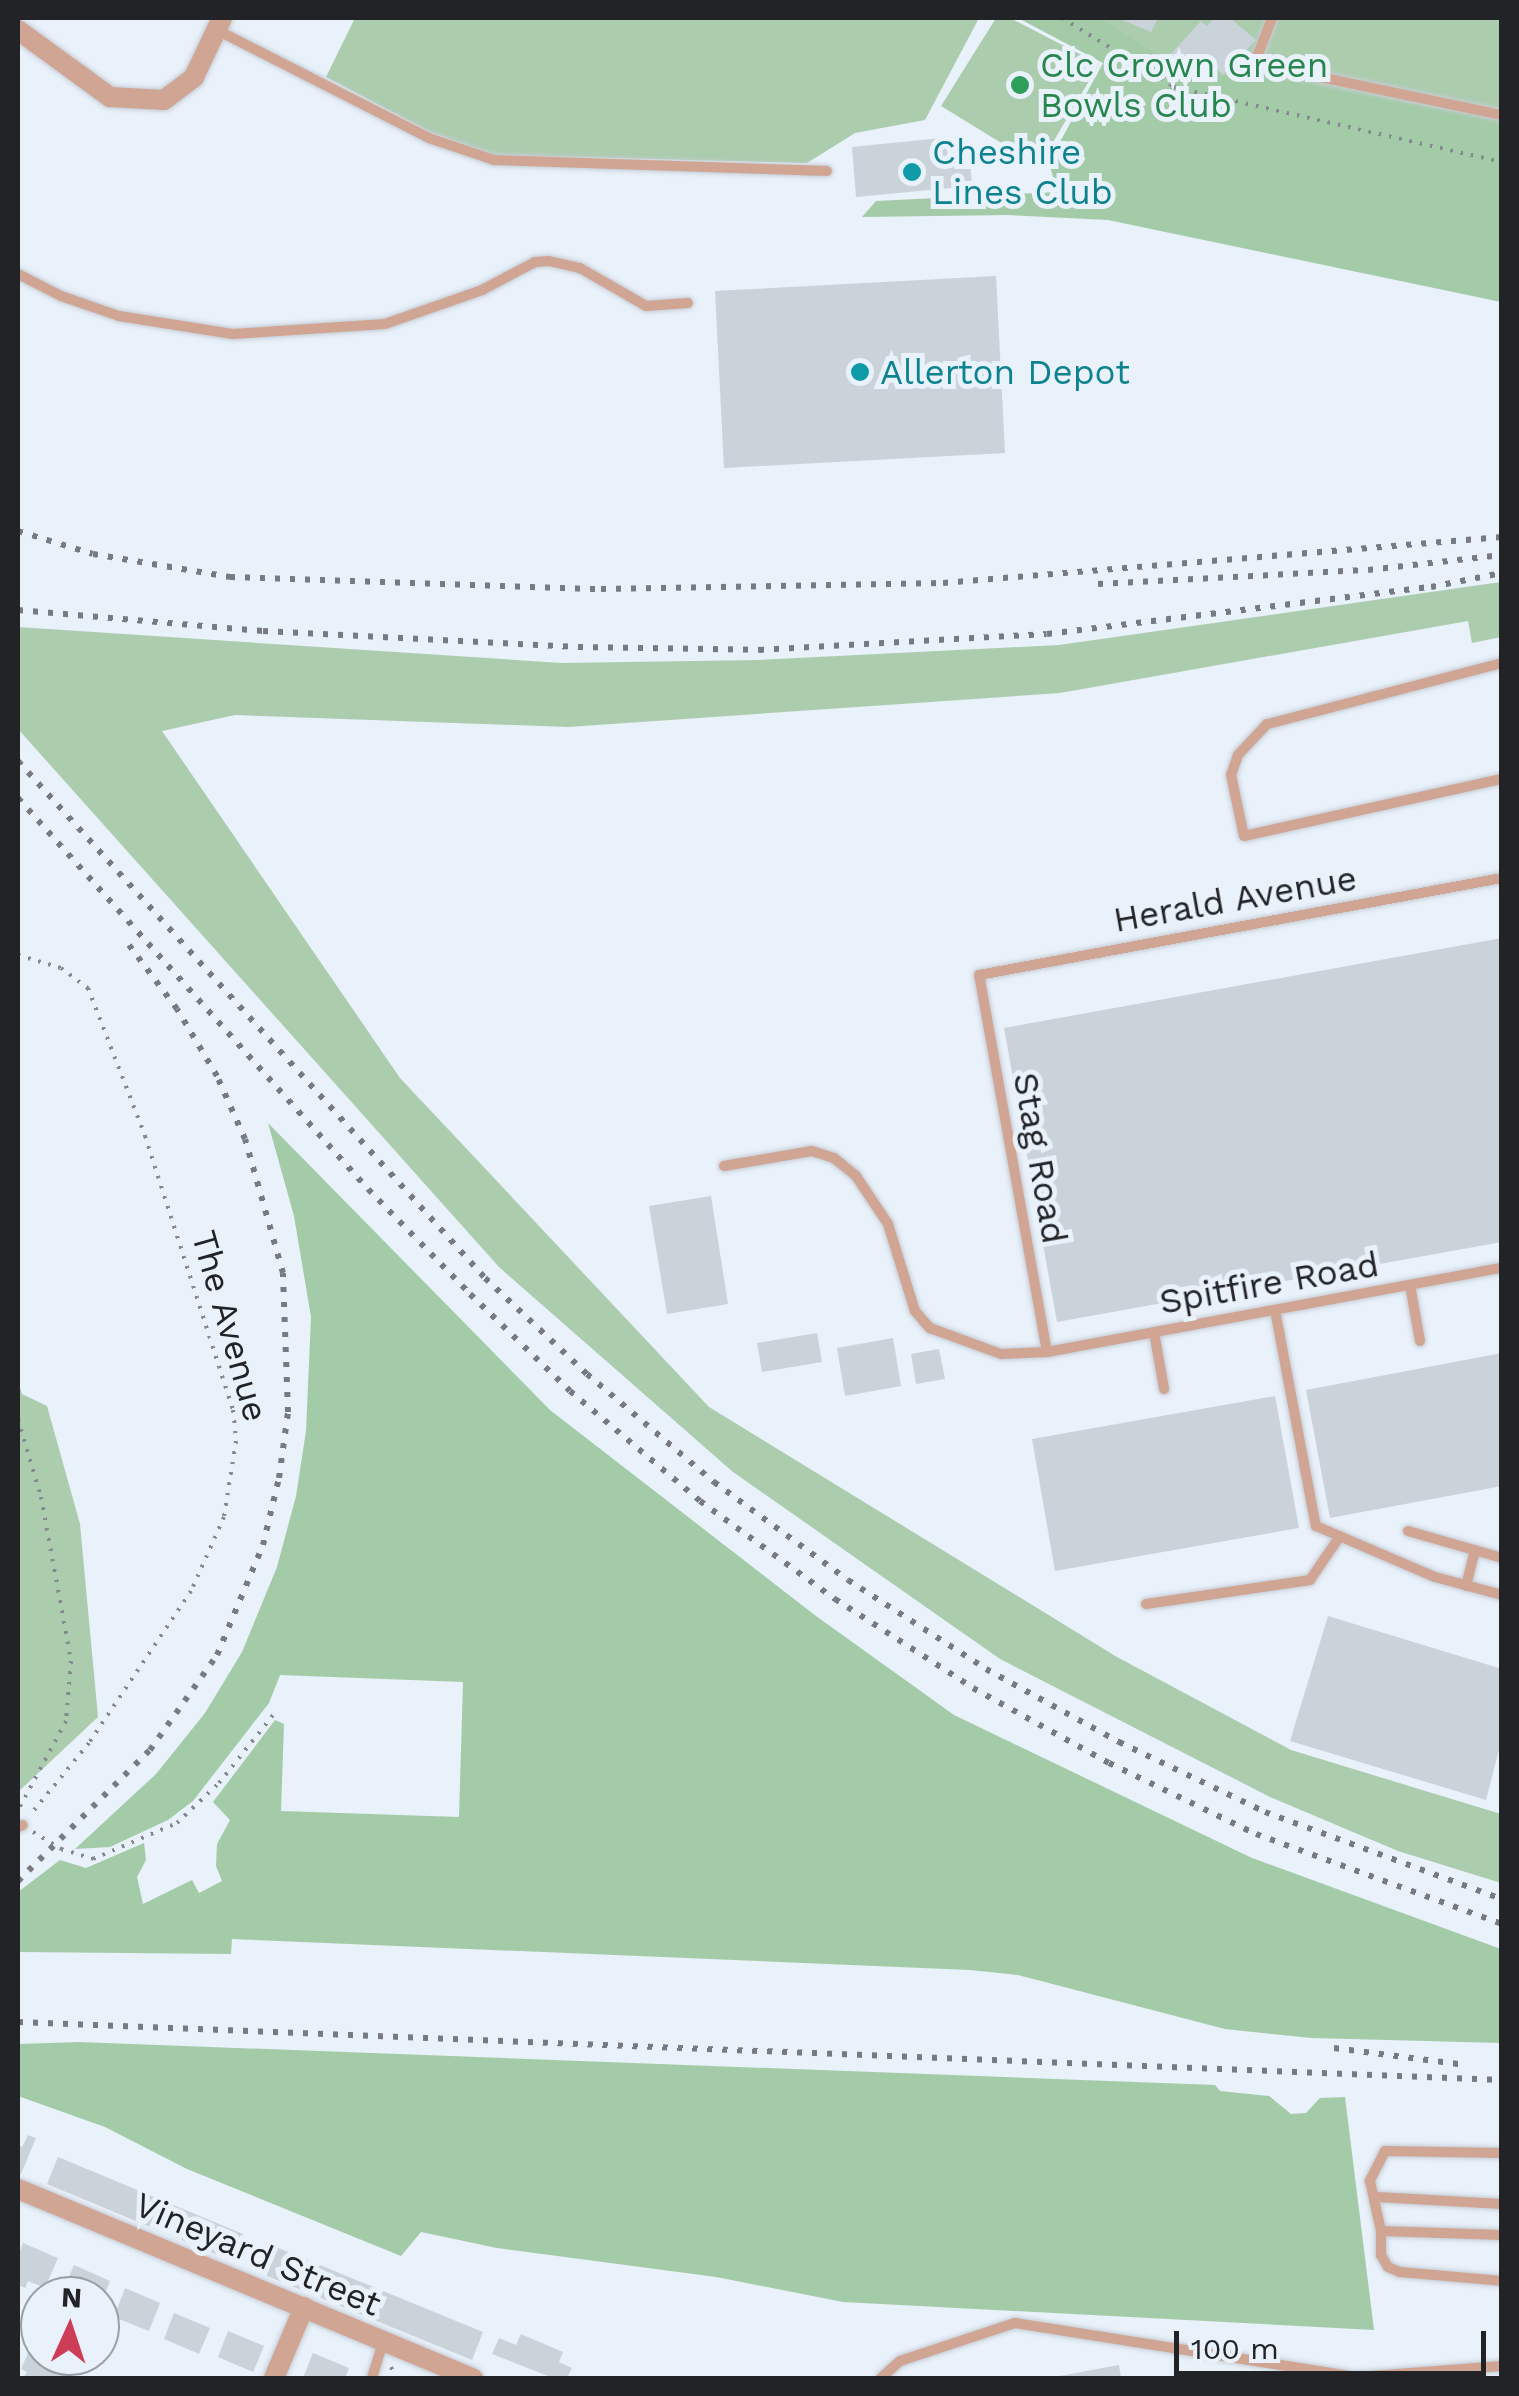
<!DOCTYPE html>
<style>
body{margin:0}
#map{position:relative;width:1519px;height:2396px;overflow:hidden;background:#e9f1fa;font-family:"Work Sans",sans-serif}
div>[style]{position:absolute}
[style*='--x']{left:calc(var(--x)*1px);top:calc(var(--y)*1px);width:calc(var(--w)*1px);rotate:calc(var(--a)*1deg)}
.green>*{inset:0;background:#acccae}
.forest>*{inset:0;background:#a4cba8}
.building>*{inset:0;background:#cad2da}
.path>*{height:4px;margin-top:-2px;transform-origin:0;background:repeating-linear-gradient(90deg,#84898f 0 2.5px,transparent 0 10.5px)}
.roads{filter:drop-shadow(0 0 2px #c5ccd4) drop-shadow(0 0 2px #c5ccd4)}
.lane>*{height:10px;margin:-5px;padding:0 5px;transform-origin:5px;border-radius:5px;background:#d0a593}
.street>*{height:20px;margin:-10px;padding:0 10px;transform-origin:10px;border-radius:10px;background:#d0a593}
.rail>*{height:6px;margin-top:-3px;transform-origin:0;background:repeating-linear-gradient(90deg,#777b81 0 5px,transparent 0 15px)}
.dots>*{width:28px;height:28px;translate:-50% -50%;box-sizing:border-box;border:5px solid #e9f1fa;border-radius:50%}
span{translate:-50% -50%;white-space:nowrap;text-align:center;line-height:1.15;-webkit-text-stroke:10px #e9f1fa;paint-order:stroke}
.leisure-label{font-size:35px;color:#27864d}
.left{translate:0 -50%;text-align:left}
.culture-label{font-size:35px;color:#0d838f}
.street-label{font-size:35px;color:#212326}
.frame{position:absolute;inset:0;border:20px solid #212326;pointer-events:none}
.north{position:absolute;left:20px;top:2276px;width:100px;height:100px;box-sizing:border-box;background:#e9f1fa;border:2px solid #999fa5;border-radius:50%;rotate:3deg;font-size:28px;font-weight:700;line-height:40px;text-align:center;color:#212326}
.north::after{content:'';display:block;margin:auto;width:35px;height:45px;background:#cd3d57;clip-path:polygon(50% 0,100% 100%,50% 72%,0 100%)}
.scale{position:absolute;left:1174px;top:2331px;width:312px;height:45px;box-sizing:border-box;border:5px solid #212326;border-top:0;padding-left:12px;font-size:30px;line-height:35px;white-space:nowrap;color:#212326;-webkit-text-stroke:8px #e9f1fa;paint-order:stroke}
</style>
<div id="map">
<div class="green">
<div style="clip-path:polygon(355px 18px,979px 18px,925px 120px,855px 133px,807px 163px,494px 155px,430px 132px,326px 77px)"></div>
<div style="clip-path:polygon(996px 18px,1010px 18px,1099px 64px,1039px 166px,941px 106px)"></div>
<div style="clip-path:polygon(1045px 18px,1501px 18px,1501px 173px,1172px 97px)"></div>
<div style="clip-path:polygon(1501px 582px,1501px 637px,1472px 643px,1468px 621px,1060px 693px,568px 727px,235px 715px,162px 731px,400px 1078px,709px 1407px,1117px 1657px,1291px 1750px,1501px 1814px,1501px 1883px,1398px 1851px,1270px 1797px,1000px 1659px,733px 1472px,499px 1267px,18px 729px,18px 627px,561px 663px,759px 660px,1059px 645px)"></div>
<div style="clip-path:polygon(18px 1381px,22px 1394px,47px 1406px,80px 1524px,98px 1717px,18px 1792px)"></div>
</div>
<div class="forest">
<div style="clip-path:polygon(1018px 18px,1099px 18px,1162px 57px,1185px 78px,1231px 76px,1296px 82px,1501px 121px,1501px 302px,1108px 220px,1008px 215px,862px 217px,876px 201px,1057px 192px,1049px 162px,1103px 63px)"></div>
<div style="clip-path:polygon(268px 1123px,550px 1410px,816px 1616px,954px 1715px,1252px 1858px,1501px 1949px,1501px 2043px,1311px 2038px,1225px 2029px,1018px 1975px,970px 1970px,232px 1939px,231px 1954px,18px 1952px,18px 1892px,60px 1860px,86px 1868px,144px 1843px,146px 1860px,137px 1877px,143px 1904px,192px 1880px,199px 1893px,222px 1881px,216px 1866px,217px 1844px,230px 1820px,213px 1802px,275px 1720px,284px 1724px,281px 1811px,459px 1817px,463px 1682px,280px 1675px,269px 1703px,193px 1801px,168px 1820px,110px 1847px,75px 1849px,156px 1774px,205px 1713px,242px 1652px,277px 1567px,296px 1496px,306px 1431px,311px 1317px,294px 1216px)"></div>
<div style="clip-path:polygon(79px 2042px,1215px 2085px,1220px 2091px,1269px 2096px,1291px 2114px,1306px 2113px,1320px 2098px,1345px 2097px,1374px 2330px,843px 2302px,716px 2277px,497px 2248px,421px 2232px,401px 2256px,187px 2169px,105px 2127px,18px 2096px,18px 2044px)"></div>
</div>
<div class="building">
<div style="clip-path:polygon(1117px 18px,1158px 18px,1151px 32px)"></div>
<div style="clip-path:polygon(1214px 18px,1230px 18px,1256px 40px,1223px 75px,1205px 57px,1186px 76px,1168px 57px,1201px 21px,1207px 26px)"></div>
<div style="clip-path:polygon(942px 138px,943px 145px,962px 143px,964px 158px,970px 157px,972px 186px,856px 197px,852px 147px)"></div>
<div style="clip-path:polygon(996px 276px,1005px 453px,724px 468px,715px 291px)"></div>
<div style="clip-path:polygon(1502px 938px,1502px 1242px,1057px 1322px,1004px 1028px)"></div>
<div style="clip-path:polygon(711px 1196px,728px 1304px,667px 1314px,649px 1206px)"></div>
<div style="clip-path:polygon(817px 1333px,822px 1362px,762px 1372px,757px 1343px)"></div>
<div style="clip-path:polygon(893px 1338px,901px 1386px,845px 1396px,837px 1348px)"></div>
<div style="clip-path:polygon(939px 1349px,945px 1379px,916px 1384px,911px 1354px)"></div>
<div style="clip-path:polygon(1502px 1353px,1502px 1486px,1330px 1518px,1306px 1390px)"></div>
<div style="clip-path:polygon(1275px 1396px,1299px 1528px,1055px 1571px,1032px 1439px)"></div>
<div style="clip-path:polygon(1328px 1616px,1502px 1669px,1502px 1738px,1486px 1800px,1290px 1741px)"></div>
<div style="clip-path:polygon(28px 2135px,36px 2138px,21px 2174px,18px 2172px,18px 2145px,22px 2147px)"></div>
<div style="clip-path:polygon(58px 2157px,243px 2234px,232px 2261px,47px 2184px)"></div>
<div style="clip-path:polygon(23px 2243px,58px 2258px,45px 2288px,28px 2281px,25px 2288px,18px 2285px,18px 2257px)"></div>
<div style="clip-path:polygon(271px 2245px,483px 2332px,472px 2360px,260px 2273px)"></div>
<div style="clip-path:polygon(74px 2265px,110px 2281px,104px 2296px,112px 2300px,107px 2312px,100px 2309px,100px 2296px,61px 2296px)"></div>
<div style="clip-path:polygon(125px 2288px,160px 2303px,149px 2331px,114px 2317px)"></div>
<div style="clip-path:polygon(174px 2313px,210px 2328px,199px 2354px,164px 2339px)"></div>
<div style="clip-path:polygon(228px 2331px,264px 2346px,253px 2372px,218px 2357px)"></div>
<div style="clip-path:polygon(521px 2334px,563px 2352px,559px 2362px,572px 2368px,567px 2378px,553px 2378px,492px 2354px,499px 2338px,516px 2345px)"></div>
<div style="clip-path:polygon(32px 2344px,40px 2348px,40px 2356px,57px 2356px,73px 2363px,66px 2378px,23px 2378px,27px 2372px,21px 2369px)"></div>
<div style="clip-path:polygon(313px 2353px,349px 2368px,345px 2378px,303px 2378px)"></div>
<div style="clip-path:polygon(1119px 2365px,1121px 2378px,1055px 2378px,1054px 2377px)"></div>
</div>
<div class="path">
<div style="--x:1062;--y:18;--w:132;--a:31.6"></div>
<div style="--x:1174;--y:87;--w:336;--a:12.9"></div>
<div style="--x:18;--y:955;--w:45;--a:16.8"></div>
<div style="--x:61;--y:968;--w:34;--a:37"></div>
<div style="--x:88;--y:988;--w:159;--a:68.9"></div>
<div style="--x:145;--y:1136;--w:288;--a:72.2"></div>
<div style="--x:233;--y:1410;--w:31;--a:84"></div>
<div style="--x:236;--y:1441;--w:77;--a:99"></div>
<div style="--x:224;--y:1517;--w:81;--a:114"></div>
<div style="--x:191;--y:1591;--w:183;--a:123.9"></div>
<div style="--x:89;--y:1743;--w:93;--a:129.3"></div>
<div style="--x:18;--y:1419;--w:81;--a:73.6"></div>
<div style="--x:41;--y:1497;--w:167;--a:79.6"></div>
<div style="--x:71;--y:1661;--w:60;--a:94.8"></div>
<div style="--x:66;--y:1721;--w:101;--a:118.3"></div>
<div style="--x:33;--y:1832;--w:33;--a:31"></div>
<div style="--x:61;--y:1849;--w:34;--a:17"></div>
<div style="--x:93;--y:1859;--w:91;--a:-23.2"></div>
<div style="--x:177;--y:1823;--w:58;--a:-43.6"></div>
<div style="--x:219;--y:1783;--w:93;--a:-51.5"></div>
<div style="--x:391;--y:2367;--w:12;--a:66"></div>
</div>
<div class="roads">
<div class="lane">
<div style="--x:1272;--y:18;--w:40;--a:111"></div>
<div style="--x:1258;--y:55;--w:11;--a:68"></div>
<div style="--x:1262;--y:65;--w:245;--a:11.8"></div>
<div style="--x:217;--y:30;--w:238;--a:27"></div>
<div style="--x:429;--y:138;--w:69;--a:18.7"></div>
<div style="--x:494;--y:160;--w:333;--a:1.9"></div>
<div style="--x:18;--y:274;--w:48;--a:27.1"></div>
<div style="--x:61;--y:296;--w:61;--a:19"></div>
<div style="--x:119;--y:316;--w:115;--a:9"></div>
<div style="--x:233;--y:334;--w:152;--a:-3.8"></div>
<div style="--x:385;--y:324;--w:103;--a:-19.3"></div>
<div style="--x:482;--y:290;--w:60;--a:-27.8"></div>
<div style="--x:535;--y:262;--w:14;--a:-4"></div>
<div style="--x:549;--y:261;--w:32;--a:13"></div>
<div style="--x:580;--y:268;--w:76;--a:29.9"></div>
<div style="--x:646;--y:306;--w:42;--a:-4.1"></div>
<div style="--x:1502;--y:663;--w:243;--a:165.4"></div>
<div style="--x:1267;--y:724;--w:42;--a:133.1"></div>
<div style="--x:1238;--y:755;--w:21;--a:109"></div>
<div style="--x:1231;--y:775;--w:62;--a:78"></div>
<div style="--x:1244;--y:836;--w:264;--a:-12.5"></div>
<div style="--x:724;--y:1166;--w:89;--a:-9.7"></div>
<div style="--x:812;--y:1151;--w:23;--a:18"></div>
<div style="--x:834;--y:1158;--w:28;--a:39"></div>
<div style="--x:856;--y:1176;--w:58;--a:56.3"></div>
<div style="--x:888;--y:1224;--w:91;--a:72.8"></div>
<div style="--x:915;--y:1311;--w:23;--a:49"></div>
<div style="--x:930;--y:1328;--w:76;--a:20.1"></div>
<div style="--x:1001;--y:1354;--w:46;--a:-2.5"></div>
<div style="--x:1047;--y:1352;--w:463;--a:-10.5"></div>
<div style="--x:1410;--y:1285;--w:57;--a:79.9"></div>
<div style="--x:1275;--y:1310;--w:220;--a:79.3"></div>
<div style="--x:1316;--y:1526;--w:129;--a:23.2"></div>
<div style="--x:1435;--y:1577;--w:69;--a:15"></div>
<div style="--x:1154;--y:1332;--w:58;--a:80"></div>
<div style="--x:1047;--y:1352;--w:383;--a:-100.2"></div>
<div style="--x:979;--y:975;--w:532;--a:-10.51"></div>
<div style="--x:1408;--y:1531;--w:98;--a:16"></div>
<div style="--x:1466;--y:1586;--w:37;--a:-76"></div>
<div style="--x:1146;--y:1604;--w:166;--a:-8.3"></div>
<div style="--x:1310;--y:1580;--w:53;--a:-55.7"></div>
<div style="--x:18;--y:1827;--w:5;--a:-22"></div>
<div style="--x:1502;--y:2153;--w:117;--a:-179"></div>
<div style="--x:1385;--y:2151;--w:34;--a:117"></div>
<div style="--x:1370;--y:2181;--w:51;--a:77.6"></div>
<div style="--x:1381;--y:2231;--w:121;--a:1.9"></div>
<div style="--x:1377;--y:2197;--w:125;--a:3.2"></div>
<div style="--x:1381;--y:2231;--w:24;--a:90"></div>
<div style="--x:1381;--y:2255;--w:14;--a:60"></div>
<div style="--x:1388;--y:2267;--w:13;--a:23"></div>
<div style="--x:1400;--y:2272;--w:102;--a:5"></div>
<div style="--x:372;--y:2378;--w:38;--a:-73"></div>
<div style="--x:881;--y:2378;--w:25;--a:-42"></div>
<div style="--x:900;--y:2361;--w:121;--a:-18.3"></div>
<div style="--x:1015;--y:2323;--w:344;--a:9"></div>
<div style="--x:1355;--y:2377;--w:147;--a:-4.3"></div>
</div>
<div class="street">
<div style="--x:18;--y:30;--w:114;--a:36.1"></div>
<div style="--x:110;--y:97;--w:54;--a:3.2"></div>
<div style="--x:164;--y:100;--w:38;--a:-37"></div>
<div style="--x:194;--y:77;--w:65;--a:-64.6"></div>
<div style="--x:18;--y:2189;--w:493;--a:22.6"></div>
<div style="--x:274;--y:2378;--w:77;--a:-67.1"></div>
</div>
</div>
<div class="rail">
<div style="--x:18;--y:531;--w:78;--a:17"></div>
<div style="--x:93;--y:554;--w:139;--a:9.5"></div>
<div style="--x:230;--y:577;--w:371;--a:1.9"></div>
<div style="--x:601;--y:589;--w:342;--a:-1"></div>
<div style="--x:943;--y:583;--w:561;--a:-4.7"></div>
<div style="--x:1098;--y:584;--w:270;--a:-3"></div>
<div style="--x:1368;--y:570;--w:135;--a:-6.4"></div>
<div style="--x:18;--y:610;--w:246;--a:4.9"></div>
<div style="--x:263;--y:631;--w:315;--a:2.9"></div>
<div style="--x:578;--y:647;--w:181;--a:0.9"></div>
<div style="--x:759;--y:650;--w:288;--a:-3.2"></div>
<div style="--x:1047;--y:634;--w:387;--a:-7"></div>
<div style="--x:1431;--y:587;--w:72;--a:-11.2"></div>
<div style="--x:18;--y:761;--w:697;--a:47.91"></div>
<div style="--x:485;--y:1278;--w:140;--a:43.3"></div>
<div style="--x:587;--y:1374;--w:167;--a:40.4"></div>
<div style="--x:714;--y:1482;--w:166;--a:36.2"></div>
<div style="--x:848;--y:1580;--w:164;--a:32.8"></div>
<div style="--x:986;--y:1669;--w:152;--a:28.8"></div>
<div style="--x:1119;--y:1742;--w:162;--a:25.6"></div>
<div style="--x:1265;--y:1812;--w:252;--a:20.2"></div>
<div style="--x:18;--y:798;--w:525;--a:48.17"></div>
<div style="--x:368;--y:1189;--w:146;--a:45.8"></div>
<div style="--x:470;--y:1294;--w:139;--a:44.1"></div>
<div style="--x:570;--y:1391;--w:170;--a:40.2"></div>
<div style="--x:700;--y:1501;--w:167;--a:36"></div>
<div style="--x:835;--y:1599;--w:164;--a:32.8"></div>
<div style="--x:973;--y:1688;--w:155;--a:28.9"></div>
<div style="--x:1109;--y:1763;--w:163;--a:25.8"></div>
<div style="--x:1256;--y:1834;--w:262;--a:20.1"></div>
<div style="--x:18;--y:1881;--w:186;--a:-44.8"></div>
<div style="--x:150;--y:1750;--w:116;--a:-54.8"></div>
<div style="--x:217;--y:1655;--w:119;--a:-67.3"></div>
<div style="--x:263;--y:1545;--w:69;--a:-76.6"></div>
<div style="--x:279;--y:1478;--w:67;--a:-82.2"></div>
<div style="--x:288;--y:1412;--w:139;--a:-92.1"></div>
<div style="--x:283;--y:1273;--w:139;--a:-105.8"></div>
<div style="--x:245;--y:1139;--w:69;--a:-114"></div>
<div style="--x:217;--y:1076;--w:78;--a:-120.8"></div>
<div style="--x:177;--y:1009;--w:80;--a:-126.9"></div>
<div style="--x:18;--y:2022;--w:1485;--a:2.24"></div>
<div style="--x:1334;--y:2048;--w:133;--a:7.3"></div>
</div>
<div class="dots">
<div style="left:1020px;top:85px;background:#2e9e5b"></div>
<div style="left:912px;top:172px;background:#0f9aa8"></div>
<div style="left:860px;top:372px;background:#0f9aa8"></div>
</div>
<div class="leisure-label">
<span class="left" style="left:1040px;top:85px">Clc Crown Green<br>Bowls Club</span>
</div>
<div class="culture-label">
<span class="left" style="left:932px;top:172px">Cheshire<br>Lines Club</span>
<span class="left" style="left:880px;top:372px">Allerton Depot</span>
</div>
<div class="street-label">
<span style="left:1235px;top:899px;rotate:-10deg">Herald Avenue</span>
<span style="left:1040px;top:1158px;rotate:80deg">Stag Road</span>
<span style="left:1269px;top:1283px;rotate:-10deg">Spitfire Road</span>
<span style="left:230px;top:1326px;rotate:74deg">The Avenue</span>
<span style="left:258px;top:2254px;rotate:23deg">Vineyard Street</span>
</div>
<div class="frame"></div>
<div class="north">N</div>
<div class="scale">100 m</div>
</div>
